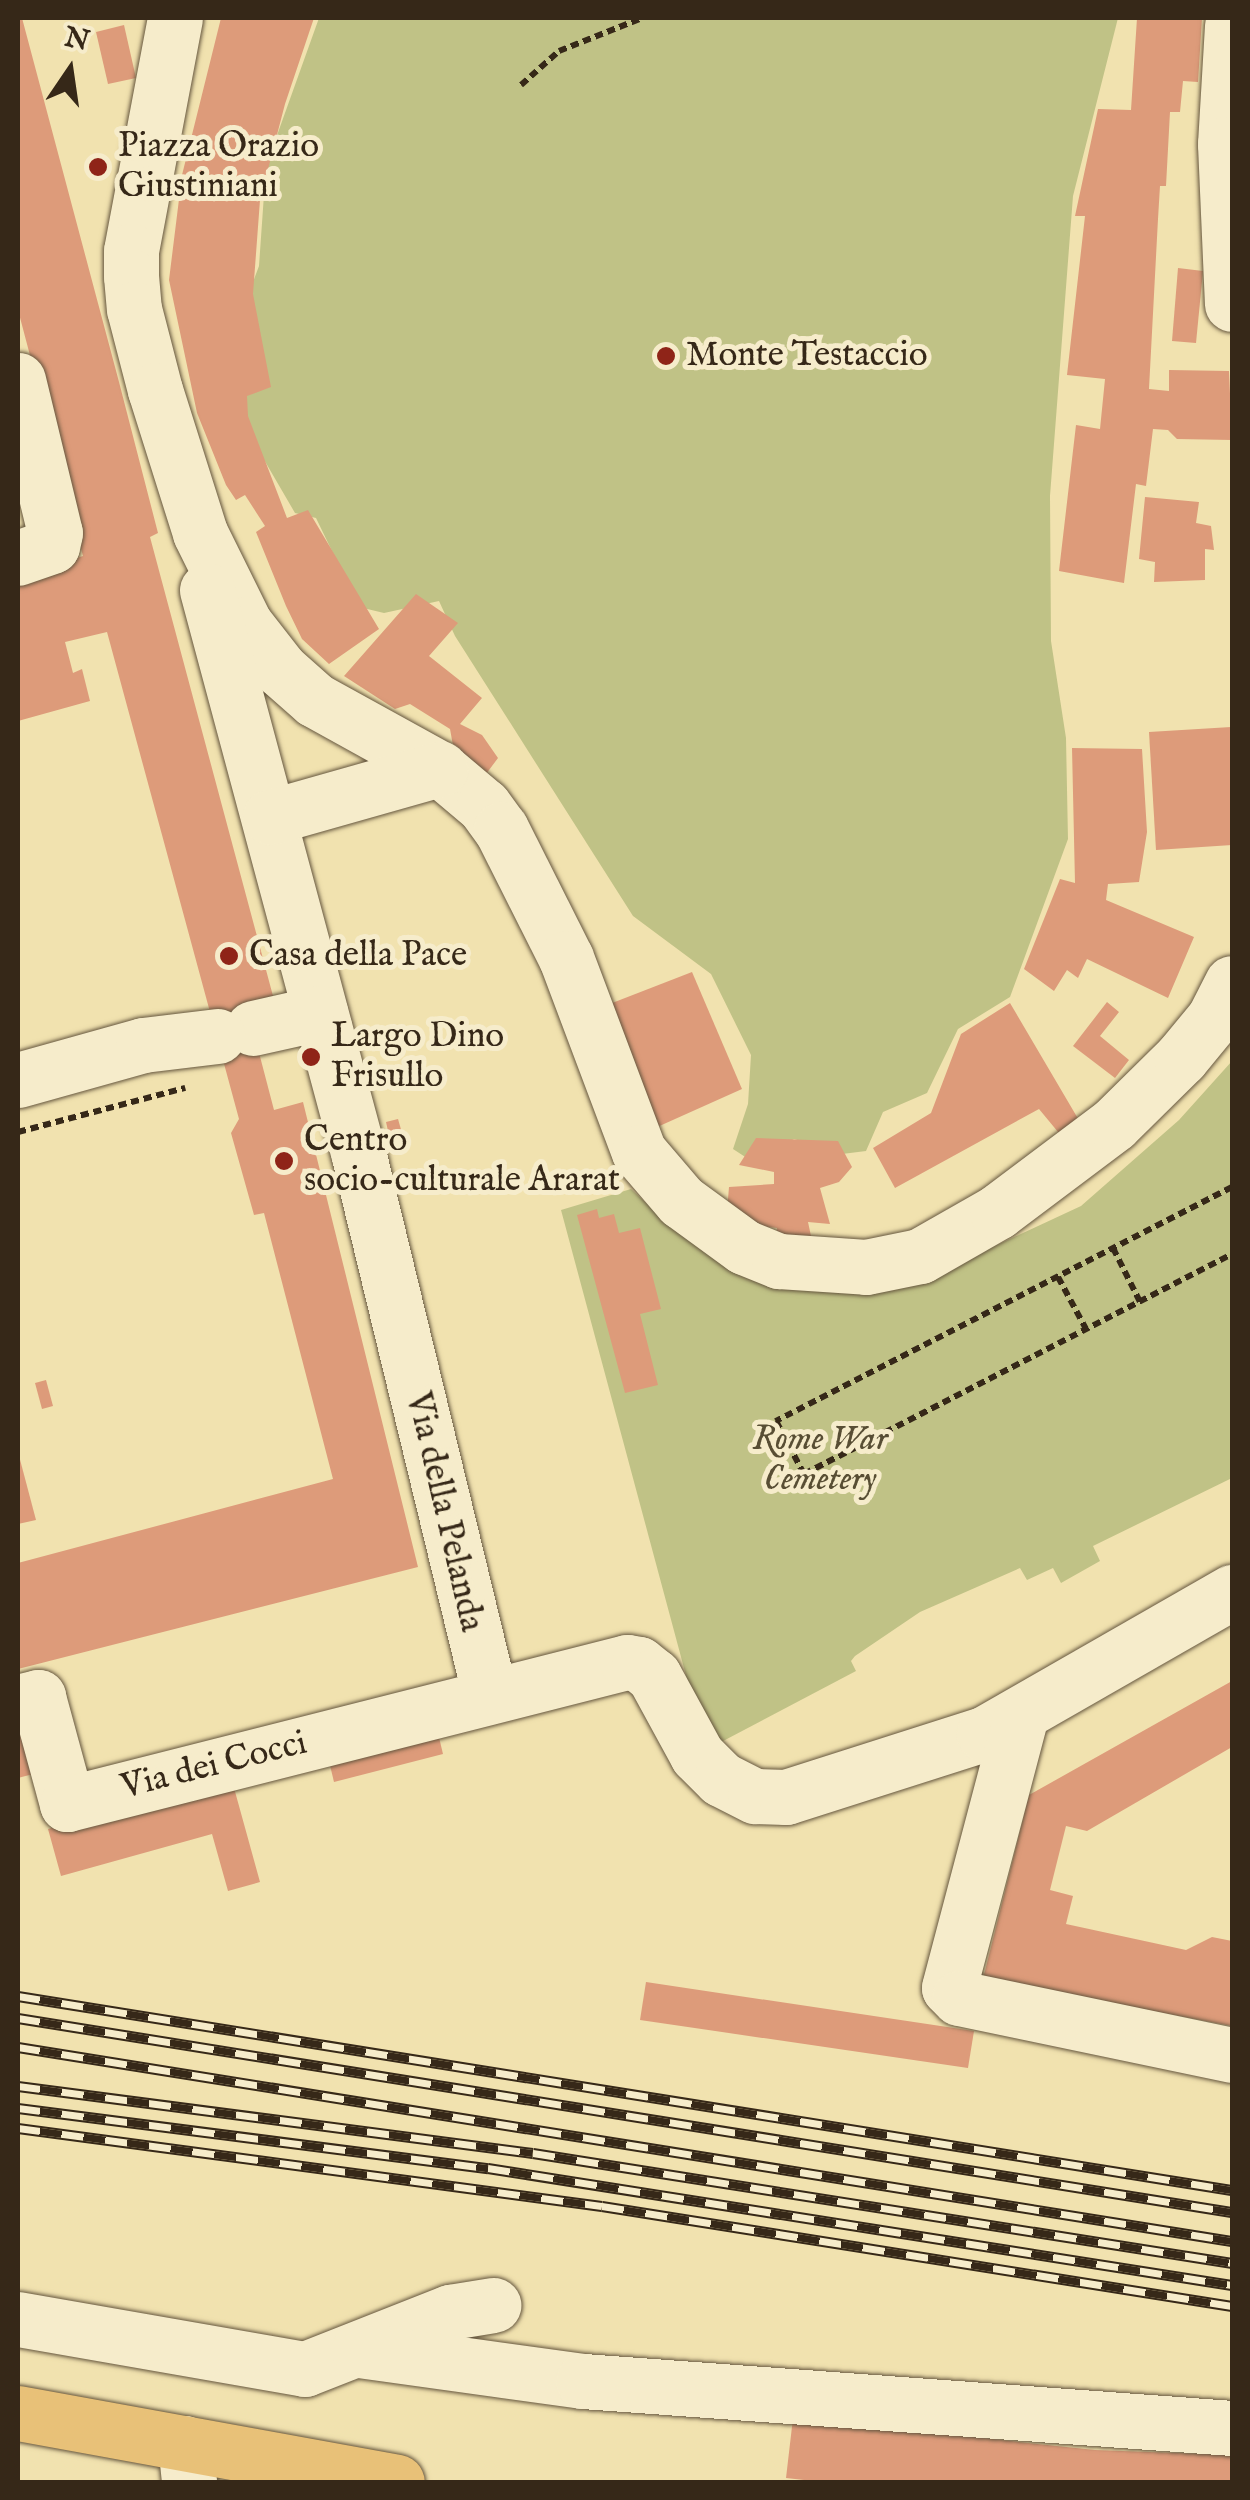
<!DOCTYPE html>
<style>
body{margin:0}
#map{position:relative;width:1250px;height:2500px;overflow:hidden;background:#f1e2af;font-family:"IM FELL English",serif}
div>[style]{position:absolute}
[style*='--x']{left:calc(var(--x)*1px);top:calc(var(--y)*1px);width:calc(var(--w)*1px);rotate:calc(var(--a)*1deg)}
.green>*{inset:0;background:#c0c286}
.building>*{inset:0;background:#dd9b7a}
.path>*{height:6px;margin-top:-3px;transform-origin:0;background:repeating-linear-gradient(90deg,#362818 0 8px,transparent 0 13px)}
.roads{filter:drop-shadow(0 0 2px #65563e) drop-shadow(0 0 2px #65563e)}
.minor>*{height:55px;margin:-27.5px;padding:0 27.5px;transform-origin:27.5px;border-radius:27.5px;background:#f6eccb}
.major>*{height:55px;margin:-27.5px;padding:0 27.5px;transform-origin:27.5px;border-radius:27.5px;background:#e8c178}
.rail>*{height:11px;margin-top:-5.5px;transform-origin:0;background:repeating-linear-gradient(90deg,#f6eccb 0 22px,#362818 0 44px);box-sizing:border-box;border-block:2px solid #362818}
.dots>*{width:28px;height:28px;translate:-50% -50%;box-sizing:border-box;border:5px solid #f6eccb;border-radius:50%}
span{translate:-50% -50%;white-space:nowrap;text-align:center;line-height:1.15;-webkit-text-stroke:10px #f6eccb;paint-order:stroke}
.poi-label{font-size:35px;color:#362818}
.left{translate:0 -50%;text-align:left}
.park-label{font-size:35px;color:#584e34;font-style:italic}
.street-label{font-size:35px;color:#362818}
.frame{position:absolute;inset:0;border:20px solid #362818;pointer-events:none}
.north{position:absolute;left:20px;top:20px;width:100px;height:100px;-webkit-text-stroke:8px #f6eccb;paint-order:stroke;rotate:13deg;font-size:28px;font-weight:700;line-height:40px;text-align:center;color:#362818}
.north::after{content:'';display:block;margin:auto;width:35px;height:45px;background:#362818;clip-path:polygon(50% 0,100% 100%,50% 72%,0 100%)}
</style>
<div id="map">
<div class="green">
<div style="clip-path:polygon(319px 18px,1118px 18px,1073px 196px,1050px 496px,1051px 641px,1066px 738px,1068px 839px,1010px 997px,958px 1029px,927px 1093px,883px 1112px,866px 1151px,842px 1154px,794px 1139px,753px 1162px,733px 1149px,748px 1104px,751px 1055px,711px 974px,633px 916px,455px 636px,439px 601px,384px 613px,359px 607px,316px 518px,295px 513px,249px 434px,236px 407px,247px 298px,259px 266px,266px 166px)"></div>
<div style="clip-path:polygon(1232px 1061px,1232px 1478px,1093px 1546px,1100px 1561px,1061px 1583px,1053px 1568px,1027px 1580px,1020px 1568px,920px 1612px,855px 1656px,851px 1661px,856px 1671px,706px 1750px,561px 1210px,631px 1189px,675px 1230px,984px 1251px,1081px 1206px,1179px 1120px)"></div>
</div>
<div class="building">
<div style="clip-path:polygon(18px 18px,22px 18px,119px 382px,158px 533px,150px 537px,273px 996px,246px 1003px,274px 1110px,303px 1102px,418px 1567px,18px 1669px,18px 1563px,333px 1479px,264px 1213px,254px 1215px,231px 1133px,239px 1119px,107px 632px,65px 642px,73px 673px,82px 669px,90px 701px,18px 721px,18px 576px,83px 556px,18px 310px)"></div>
<div style="clip-path:polygon(221px 18px,314px 18px,285px 104px,260px 200px,253px 294px,271px 387px,247px 396px,248px 416px,287px 518px,308px 510px,379px 629px,329px 664px,302px 639px,286px 606px,256px 532px,265px 526px,245px 495px,236px 500px,226px 485px,197px 413px,169px 280px,182px 175px)"></div>
<div style="clip-path:polygon(1137px 18px,1202px 18px,1198px 82px,1183px 81px,1180px 112px,1170px 112px,1166px 186px,1160px 186px,1158px 219px,1149px 389px,1169px 391px,1169px 370px,1229px 371px,1232px 440px,1177px 439px,1168px 430px,1153px 429px,1146px 486px,1136px 484px,1124px 583px,1059px 571px,1076px 425px,1100px 429px,1105px 379px,1067px 375px,1085px 216px,1075px 216px,1098px 109px,1131px 110px)"></div>
<div style="clip-path:polygon(124px 25px,136px 78px,108px 84px,96px 32px)"></div>
<div style="clip-path:polygon(1178px 268px,1203px 271px,1196px 343px,1172px 341px)"></div>
<div style="clip-path:polygon(1145px 497px,1199px 502px,1196px 523px,1211px 526px,1214px 550px,1205px 549px,1205px 580px,1154px 582px,1155px 562px,1139px 559px)"></div>
<div style="clip-path:polygon(416px 594px,458px 623px,429px 656px,482px 698px,460px 724px,482px 735px,498px 758px,486px 774px,454px 751px,450px 729px,410px 704px,395px 709px,344px 676px)"></div>
<div style="clip-path:polygon(1231px 727px,1232px 845px,1156px 850px,1149px 732px)"></div>
<div style="clip-path:polygon(1072px 748px,1142px 749px,1147px 832px,1139px 882px,1108px 884px,1106px 900px,1194px 937px,1168px 998px,1087px 959px,1078px 978px,1067px 970px,1054px 991px,1024px 969px,1060px 879px,1075px 883px)"></div>
<div style="clip-path:polygon(692px 972px,742px 1089px,655px 1128px,607px 1005px)"></div>
<div style="clip-path:polygon(1107px 1002px,1119px 1012px,1100px 1036px,1129px 1060px,1115px 1078px,1073px 1046px)"></div>
<div style="clip-path:polygon(1010px 1003px,1080px 1122px,1063px 1138px,1039px 1109px,895px 1188px,873px 1148px,931px 1113px,961px 1034px)"></div>
<div style="clip-path:polygon(398px 1119px,404px 1140px,391px 1144px,386px 1122px)"></div>
<div style="clip-path:polygon(756px 1138px,838px 1141px,852px 1167px,839px 1182px,820px 1188px,830px 1224px,808px 1222px,811px 1236px,776px 1240px,777px 1228px,742px 1224px,727px 1211px,729px 1187px,774px 1184px,774px 1172px,739px 1165px)"></div>
<div style="clip-path:polygon(597px 1209px,599px 1218px,614px 1214px,619px 1233px,640px 1228px,661px 1309px,640px 1314px,658px 1385px,625px 1393px,577px 1215px)"></div>
<div style="clip-path:polygon(46px 1380px,53px 1406px,42px 1409px,35px 1383px)"></div>
<div style="clip-path:polygon(18px 1452px,36px 1520px,18px 1524px)"></div>
<div style="clip-path:polygon(1232px 1681px,1232px 1747px,1087px 1831px,1066px 1826px,1050px 1890px,1073px 1896px,1066px 1924px,1186px 1950px,1212px 1937px,1232px 1941px,1232px 2026px,983px 1979px,1029px 1795px)"></div>
<div style="clip-path:polygon(18px 1715px,52px 1769px,18px 1778px)"></div>
<div style="clip-path:polygon(437px 1729px,443px 1754px,334px 1782px,328px 1757px)"></div>
<div style="clip-path:polygon(231px 1777px,260px 1882px,228px 1891px,212px 1834px,61px 1876px,48px 1829px)"></div>
<div style="clip-path:polygon(646px 1982px,974px 2031px,968px 2068px,640px 2020px)"></div>
<div style="clip-path:polygon(793px 2418px,1095px 2450px,1232px 2455px,1232px 2482px,822px 2482px,786px 2478px)"></div>
</div>
<div class="path">
<div style="--x:521;--y:85;--w:51;--a:-41.8"></div>
<div style="--x:559;--y:51;--w:89;--a:-21.7"></div>
<div style="--x:18;--y:1132;--w:173;--a:-14.8"></div>
<div style="--x:1232;--y:1187;--w:513;--a:152.84"></div>
<div style="--x:776;--y:1421;--w:60;--a:62.2"></div>
<div style="--x:804;--y:1474;--w:481;--a:-27.2"></div>
<div style="--x:1113;--y:1248;--w:60;--a:63.4"></div>
<div style="--x:1058;--y:1277;--w:59;--a:61.7"></div>
</div>
<div class="roads">
<div class="minor">
<div style="--x:175;--y:18;--w:237;--a:100.7"></div>
<div style="--x:131;--y:251;--w:25;--a:90"></div>
<div style="--x:131;--y:276;--w:33;--a:85"></div>
<div style="--x:134;--y:309;--w:84;--a:75.5"></div>
<div style="--x:155;--y:390;--w:150;--a:72.5"></div>
<div style="--x:200;--y:533;--w:102;--a:63.7"></div>
<div style="--x:245;--y:624;--w:58;--a:52"></div>
<div style="--x:281;--y:670;--w:45;--a:41.4"></div>
<div style="--x:315;--y:700;--w:143;--a:28.9"></div>
<div style="--x:440;--y:769;--w:57;--a:40.1"></div>
<div style="--x:484;--y:806;--w:29;--a:54"></div>
<div style="--x:501;--y:829;--w:144;--a:63.3"></div>
<div style="--x:566;--y:958;--w:207;--a:69.4"></div>
<div style="--x:639;--y:1152;--w:65;--a:49.4"></div>
<div style="--x:681;--y:1201;--w:78;--a:36.1"></div>
<div style="--x:744;--y:1247;--w:38;--a:22"></div>
<div style="--x:779;--y:1261;--w:87;--a:3.9"></div>
<div style="--x:866;--y:1267;--w:55;--a:-11.5"></div>
<div style="--x:920;--y:1256;--w:89;--a:-29.7"></div>
<div style="--x:997;--y:1212;--w:146;--a:-36.9"></div>
<div style="--x:1114;--y:1124;--w:94;--a:-44.6"></div>
<div style="--x:1181;--y:1058;--w:52;--a:-50.5"></div>
<div style="--x:1214;--y:1018;--w:39;--a:-63"></div>
<div style="--x:1232;--y:26;--w:118;--a:93.4"></div>
<div style="--x:1225;--y:144;--w:160;--a:87.5"></div>
<div style="--x:18;--y:380;--w:157;--a:76.4"></div>
<div style="--x:55;--y:533;--w:13;--a:103"></div>
<div style="--x:52;--y:546;--w:36;--a:161"></div>
<div style="--x:207;--y:590;--w:586;--a:74.97"></div>
<div style="--x:359;--y:1156;--w:556;--a:76.36"></div>
<div style="--x:270;--y:817;--w:177;--a:-15.8"></div>
<div style="--x:253;--y:1028;--w:69;--a:-12.6"></div>
<div style="--x:18;--y:1080;--w:130;--a:-15.6"></div>
<div style="--x:143;--y:1045;--w:75;--a:-6.9"></div>
<div style="--x:18;--y:1702;--w:21;--a:-14"></div>
<div style="--x:38;--y:1697;--w:111;--a:74.8"></div>
<div style="--x:67;--y:1804;--w:578;--a:-14.23"></div>
<div style="--x:627;--y:1662;--w:12;--a:9"></div>
<div style="--x:639;--y:1664;--w:19;--a:39"></div>
<div style="--x:654;--y:1676;--w:90;--a:61.4"></div>
<div style="--x:697;--y:1755;--w:34;--a:45"></div>
<div style="--x:721;--y:1779;--w:38;--a:27"></div>
<div style="--x:755;--y:1796;--w:31;--a:2"></div>
<div style="--x:786;--y:1797;--w:208;--a:-17.7"></div>
<div style="--x:984;--y:1734;--w:286;--a:-29.8"></div>
<div style="--x:1021;--y:1715;--w:282;--a:104.8"></div>
<div style="--x:949;--y:1988;--w:14;--a:45"></div>
<div style="--x:959;--y:1998;--w:279;--a:11.8"></div>
<div style="--x:18;--y:2319;--w:291;--a:9.9"></div>
<div style="--x:305;--y:2369;--w:156;--a:-21.5"></div>
<div style="--x:450;--y:2312;--w:44;--a:-9.2"></div>
<div style="--x:359;--y:2350;--w:226;--a:7.9"></div>
<div style="--x:583;--y:2381;--w:651;--a:4.14"></div>
<div style="--x:185;--y:2443;--w:39;--a:84"></div>
</div>
<div class="major">
<div style="--x:18;--y:2413;--w:385;--a:10.3"></div>
</div>
</div>
<div class="rail">
<div style="--x:18;--y:1996;--w:1229;--a:9.08"></div>
<div style="--x:18;--y:2018;--w:1229;--a:9.08"></div>
<div style="--x:18;--y:2047;--w:1229;--a:9.08"></div>
<div style="--x:18;--y:2086;--w:519;--a:7.41"></div>
<div style="--x:533;--y:2153;--w:708;--a:8.94"></div>
<div style="--x:18;--y:2108;--w:474;--a:7.3"></div>
<div style="--x:488;--y:2168;--w:753;--a:8.94"></div>
<div style="--x:18;--y:2128;--w:589;--a:7.61"></div>
<div style="--x:602;--y:2206;--w:638;--a:9.02"></div>
</div>
<div class="dots">
<div style="left:98px;top:167px;background:#8f2418"></div>
<div style="left:666px;top:356px;background:#8f2418"></div>
<div style="left:229px;top:956px;background:#8f2418"></div>
<div style="left:311px;top:1057px;background:#8f2418"></div>
<div style="left:284px;top:1161px;background:#8f2418"></div>
</div>
<div class="poi-label">
<span class="left" style="left:118px;top:167px">Piazza Orazio<br>Giustiniani</span>
<span class="left" style="left:686px;top:356px">Monte Testaccio</span>
<span class="left" style="left:249px;top:956px">Casa della Pace</span>
<span class="left" style="left:331px;top:1057px">Largo Dino<br>Frisullo</span>
<span class="left" style="left:304px;top:1161px">Centro<br>socio-culturale Ararat</span>
</div>
<div class="park-label">
<span style="left:820px;top:1460px">Rome War<br>Cemetery</span>
</div>
<div class="street-label">
<span style="left:444px;top:1512px;rotate:77deg">Via della Pelanda</span>
<span style="left:214px;top:1766px;rotate:-14deg">Via dei Cocci</span>
</div>
<div class="frame"></div>
<div class="north">N</div>
</div>
